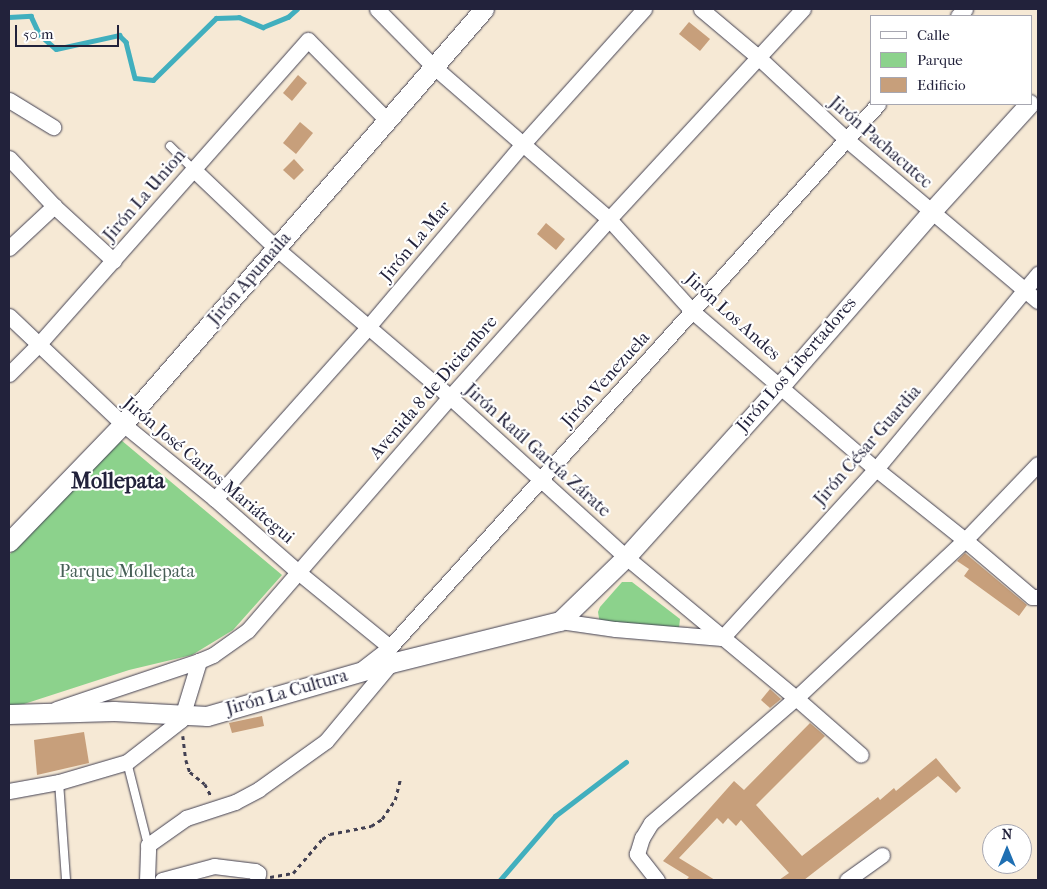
<!DOCTYPE html>
<meta charset="utf-8">
<style>
body{margin:0}
#map{position:relative;width:1047px;height:889px;overflow:hidden;background:#f6e9d5;font-family:"IM FELL French Canon",serif}
div>[style]{position:absolute}
[style*='--x']{left:calc(var(--x)*1px);top:calc(var(--y)*1px);width:calc(var(--w)*1px);rotate:calc(var(--a)*1deg)}
.green>*{inset:0;background:#8cd28c}
.stream>*{height:4.5px;margin:-2.25px;padding:0 2.25px;transform-origin:2.25px;border-radius:2.25px;background:#41afbe}
.building>*{inset:0;background:#c79f7b}
.path>*{height:2.5px;margin-top:-1.25px;transform-origin:0;background:repeating-linear-gradient(90deg,#424052 0 4px,transparent 0 8px)}
.roads{filter:drop-shadow(0 0 1px #424052) drop-shadow(0 0 1px #424052)}
.service>*{height:8px;margin:-4px;padding:0 4px;transform-origin:4px;border-radius:4px;background:#fff}
.minor>*{height:15px;margin:-7.5px;padding:0 7.5px;transform-origin:7.5px;border-radius:7.5px;background:#fff}
.tertiary>*{height:19px;margin:-9.5px;padding:0 9.5px;transform-origin:9.5px;border-radius:9.5px;background:#fff}
span{translate:-50% -50%;white-space:nowrap;text-align:center;line-height:1.15;-webkit-text-stroke:4.5px #fff;paint-order:stroke}
.street-label{font-size:18px;color:#22223b}
.park-label{font-size:18px;color:#476057}
.district-label{font-size:22px;color:#22223b;font-weight:700}
.frame{position:absolute;inset:0;border:10px solid #22223b;pointer-events:none}
.legend{position:absolute;left:870px;top:15px;width:162px;height:90px;box-sizing:border-box;background:#fff;border:1px solid #a7a7b1;margin:0;padding:6px 9px;list-style:none;font-size:15px;color:#22223b}
.legend li{display:flex;align-items:center;gap:10px;height:25px}
.legend b{width:25px;border:1px solid #a7a7b1}
.north{position:absolute;left:982px;top:824px;width:50px;height:50px;box-sizing:border-box;background:#fff;border:1px solid #a7a7b1;border-radius:50%;rotate:0deg;font-size:14px;font-weight:700;line-height:20px;text-align:center;color:#22223b}
.north::after{content:'';display:block;margin:auto;width:18px;height:22px;background:#1f6fb2;clip-path:polygon(50% 0,100% 100%,50% 72%,0 100%)}
.scale{position:absolute;left:15px;top:25px;width:104px;height:22px;box-sizing:border-box;border:2px solid #22223b;border-top:0;padding-left:6px;font-size:15px;line-height:18px;white-space:nowrap;color:#22223b;-webkit-text-stroke:4px #fff;paint-order:stroke}
</style>
<div id="map">
<div class="green">
<div style="clip-path:polygon(121px 440px,282px 575px,233px 630px,192px 655px,129px 670px,24px 704px,9px 707px,9px 555px)"></div>
<div style="clip-path:polygon(622px 582px,632px 582px,680px 619px,679px 628px,600px 624px,598px 612px,600px 607px)"></div>
</div>
<div class="stream">
<div style="--x:9;--y:17;--w:22;--a:-3"></div>
<div style="--x:31;--y:16;--w:21;--a:65"></div>
<div style="--x:40;--y:35;--w:21;--a:41"></div>
<div style="--x:56;--y:49;--w:65;--a:-12.5"></div>
<div style="--x:119;--y:35;--w:10;--a:45"></div>
<div style="--x:126;--y:42;--w:37;--a:76"></div>
<div style="--x:135;--y:78;--w:18;--a:6"></div>
<div style="--x:153;--y:80;--w:88;--a:-44.5"></div>
<div style="--x:216;--y:18;--w:23;--a:-2"></div>
<div style="--x:239;--y:17;--w:26;--a:23"></div>
<div style="--x:263;--y:27;--w:27;--a:-22"></div>
<div style="--x:288;--y:17;--w:12;--a:-42"></div>
<div style="--x:500;--y:880;--w:84;--a:-49.3"></div>
<div style="--x:555;--y:816;--w:89;--a:-37.3"></div>
</div>
<div class="building">
<div style="clip-path:polygon(689px 22px,710px 39px,700px 51px,679px 34px)"></div>
<div style="clip-path:polygon(298px 75px,307px 83px,292px 101px,283px 93px)"></div>
<div style="clip-path:polygon(300px 122px,313px 133px,296px 154px,283px 143px)"></div>
<div style="clip-path:polygon(294px 159px,304px 170px,294px 180px,283px 170px)"></div>
<div style="clip-path:polygon(546px 223px,565px 239px,556px 250px,537px 234px)"></div>
<div style="clip-path:polygon(965px 553px,1027px 605px,1019px 616px,964px 576px,969px 569px,957px 561px)"></div>
<div style="clip-path:polygon(770px 689px,781px 699px,770px 708px,761px 700px)"></div>
<div style="clip-path:polygon(262px 716px,264px 726px,232px 733px,229px 723px)"></div>
<div style="clip-path:polygon(810px 723px,825px 736px,756px 805px,802px 856px,878px 797px,880px 800px,894px 788px,896px 791px,936px 758px,961px 788px,956px 793px,938px 776px,804px 880px,779px 880px,789px 873px,741px 820px,736px 826px,728px 818px,723px 824px,717px 818px,679px 858px,715px 880px,686px 880px,689px 877px,663px 861px,734px 781px,744px 790px)"></div>
<div style="clip-path:polygon(84px 732px,89px 763px,37px 775px,34px 740px)"></div>
</div>
<div class="path">
<div style="--x:183;--y:736;--w:24;--a:83"></div>
<div style="--x:186;--y:760;--w:13;--a:72"></div>
<div style="--x:190;--y:772;--w:19;--a:39"></div>
<div style="--x:205;--y:784;--w:13;--a:63"></div>
<div style="--x:270;--y:877;--w:23;--a:-10"></div>
<div style="--x:293;--y:873;--w:45;--a:-49.5"></div>
<div style="--x:322;--y:839;--w:9;--a:-32"></div>
<div style="--x:330;--y:834;--w:42;--a:-11"></div>
<div style="--x:371;--y:826;--w:13;--a:-32"></div>
<div style="--x:382;--y:819;--w:23;--a:-56"></div>
<div style="--x:395;--y:800;--w:21;--a:-76"></div>
</div>
<div class="roads">
<div class="service">
<div style="--x:170;--y:146;--w:33;--a:45"></div>
<div style="--x:127;--y:762;--w:86;--a:75.8"></div>
<div style="--x:59;--y:782;--w:98;--a:85.9"></div>
</div>
<div class="minor">
<div style="--x:377;--y:9;--w:80;--a:45.5"></div>
<div style="--x:433;--y:66;--w:233;--a:41"></div>
<div style="--x:609;--y:219;--w:124;--a:47.9"></div>
<div style="--x:692;--y:311;--w:243;--a:40.7"></div>
<div style="--x:876;--y:469;--w:114;--a:38.6"></div>
<div style="--x:965;--y:540;--w:88;--a:40.4"></div>
<div style="--x:1032;--y:597;--w:6;--a:0"></div>
<div style="--x:701;--y:9;--w:75;--a:40.1"></div>
<div style="--x:758;--y:57;--w:120;--a:43"></div>
<div style="--x:846;--y:139;--w:251;--a:40.2"></div>
<div style="--x:958;--y:16;--w:10;--a:-45"></div>
<div style="--x:9;--y:100;--w:52;--a:31.5"></div>
<div style="--x:9;--y:158;--w:66;--a:46.8"></div>
<div style="--x:54;--y:206;--w:81;--a:42.5"></div>
<div style="--x:193;--y:169;--w:116;--a:43.6"></div>
<div style="--x:277;--y:249;--w:228;--a:40.5"></div>
<div style="--x:450;--y:397;--w:238;--a:42.3"></div>
<div style="--x:626;--y:557;--w:221;--a:39.7"></div>
<div style="--x:796;--y:698;--w:86;--a:41.2"></div>
<div style="--x:9;--y:248;--w:62;--a:-43"></div>
<div style="--x:9;--y:316;--w:157;--a:43.5"></div>
<div style="--x:123;--y:424;--w:119;--a:39.2"></div>
<div style="--x:215;--y:499;--w:111;--a:41.3"></div>
<div style="--x:298;--y:572;--w:119;--a:39.2"></div>
<div style="--x:9;--y:374;--w:41;--a:-45"></div>
<div style="--x:38;--y:345;--w:407;--a:-48.5"></div>
<div style="--x:308;--y:40;--w:111;--a:45.4"></div>
<div style="--x:215;--y:499;--w:230;--a:-48.3"></div>
<div style="--x:368;--y:327;--w:238;--a:-49.8"></div>
<div style="--x:522;--y:145;--w:183;--a:-48.1"></div>
<div style="--x:560;--y:621;--w:56;--a:8.3"></div>
<div style="--x:615;--y:629;--w:107;--a:4.8"></div>
<div style="--x:722;--y:638;--w:229;--a:-47.7"></div>
<div style="--x:876;--y:469;--w:254;--a:-50.3"></div>
<div style="--x:362;--y:669;--w:36;--a:-38"></div>
<div style="--x:390;--y:647;--w:730;--a:-48.05"></div>
<div style="--x:56;--y:709;--w:151;--a:-18.6"></div>
<div style="--x:199;--y:661;--w:15;--a:-23"></div>
<div style="--x:213;--y:655;--w:43;--a:-35.5"></div>
<div style="--x:248;--y:630;--w:308;--a:-49.1"></div>
<div style="--x:450;--y:397;--w:239;--a:-48.2"></div>
<div style="--x:609;--y:219;--w:286;--a:-47.3"></div>
<div style="--x:9;--y:791;--w:51;--a:-10.2"></div>
<div style="--x:59;--y:782;--w:71;--a:-16.4"></div>
<div style="--x:127;--y:762;--w:68;--a:-37.9"></div>
<div style="--x:181;--y:720;--w:62;--a:-73"></div>
<div style="--x:147;--y:880;--w:35;--a:-88"></div>
<div style="--x:148;--y:845;--w:47;--a:-35.4"></div>
<div style="--x:186;--y:818;--w:52;--a:-18.1"></div>
<div style="--x:235;--y:802;--w:27;--a:-28"></div>
<div style="--x:259;--y:789;--w:82;--a:-35.6"></div>
<div style="--x:326;--y:741;--w:102;--a:-50.2"></div>
<div style="--x:162;--y:880;--w:54;--a:-15.1"></div>
<div style="--x:214;--y:866;--w:41;--a:7"></div>
<div style="--x:255;--y:871;--w:4;--a:34"></div>
<div style="--x:258;--y:873;--w:7;--a:98"></div>
<div style="--x:657;--y:880;--w:33;--a:-128"></div>
<div style="--x:637;--y:854;--w:17;--a:-73"></div>
<div style="--x:642;--y:838;--w:17;--a:-59"></div>
<div style="--x:651;--y:823;--w:191;--a:-40.8"></div>
<div style="--x:796;--y:698;--w:231;--a:-43.1"></div>
<div style="--x:965;--y:540;--w:105;--a:-46.2"></div>
<div style="--x:847;--y:880;--w:43;--a:-35.5"></div>
</div>
<div class="tertiary">
<div style="--x:9;--y:542;--w:164;--a:-46"></div>
<div style="--x:123;--y:424;--w:550;--a:-48.98"></div>
<div style="--x:9;--y:714;--w:105;--a:-1.6"></div>
<div style="--x:114;--y:711;--w:93;--a:3.1"></div>
<div style="--x:207;--y:716;--w:191;--a:-16.1"></div>
<div style="--x:391;--y:663;--w:174;--a:-14"></div>
<div style="--x:560;--y:621;--w:92;--a:-44.1"></div>
<div style="--x:626;--y:557;--w:230;--a:-48"></div>
<div style="--x:780;--y:386;--w:230;--a:-49"></div>
<div style="--x:931;--y:212;--w:146;--a:-47.8"></div>
</div>
</div>
<div class="street-label">
<span style="left:880px;top:143px;rotate:41deg">Jirón Pachacutec</span>
<span style="left:145px;top:196px;rotate:-49deg">Jirón La Union</span>
<span style="left:416px;top:242px;rotate:-50deg">Jirón La Mar</span>
<span style="left:250px;top:279px;rotate:-49deg">Jirón Apumaila</span>
<span style="left:732px;top:317px;rotate:42deg">Jirón Los Andes</span>
<span style="left:797px;top:365px;rotate:-49deg">Jirón Los Libertadores</span>
<span style="left:606px;top:380px;rotate:-48deg">Jirón Venezuela</span>
<span style="left:434px;top:388px;rotate:-49deg">Avenida 8 de Diciembre</span>
<span style="left:868px;top:446px;rotate:-49deg">Jirón César Guardia</span>
<span style="left:537px;top:451px;rotate:42deg">Jirón Raúl García Zárate</span>
<span style="left:208px;top:471px;rotate:40deg">Jirón José Carlos Mariátegui</span>
<span style="left:287px;top:693px;rotate:-16deg">Jirón La Cultura</span>
</div>
<div class="park-label">
<span style="left:127px;top:572px">Parque Mollepata</span>
</div>
<div class="district-label">
<span style="left:118px;top:482px">Mollepata</span>
</div>
<div class="frame"></div>
<ul class="legend">
<li><b style="height:6px;background:#fff"></b>Calle</li>
<li><b style="height:14px;background:#8cd28c"></b>Parque</li>
<li><b style="height:14px;background:#c79f7b"></b>Edificio</li>
</ul>
<div class="north">N</div>
<div class="scale">50 m</div>
</div>
